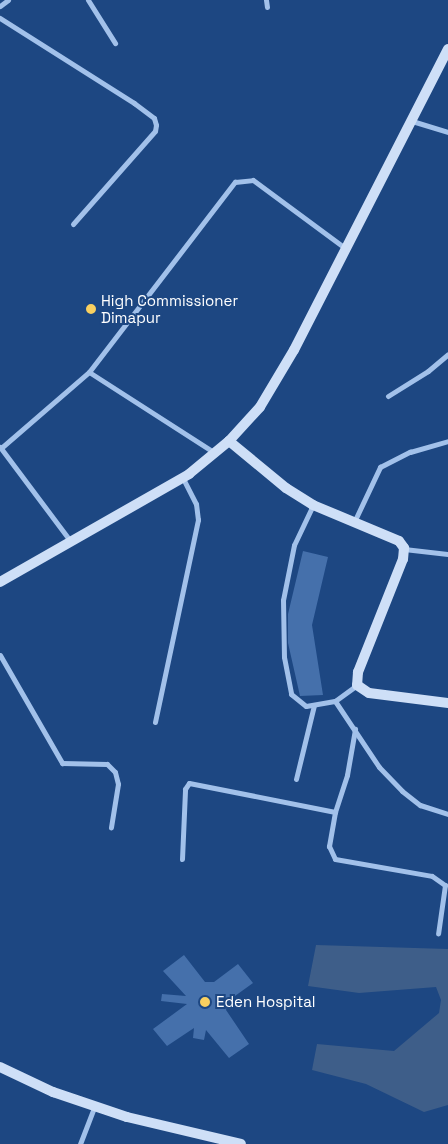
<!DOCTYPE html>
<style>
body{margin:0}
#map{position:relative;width:448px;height:1144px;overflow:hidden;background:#1d4782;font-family:"Space Grotesk",sans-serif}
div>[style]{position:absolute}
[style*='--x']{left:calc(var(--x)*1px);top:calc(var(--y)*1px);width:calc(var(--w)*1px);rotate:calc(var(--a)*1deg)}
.water>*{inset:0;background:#3e5e89}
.building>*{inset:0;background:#4570ab}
.street>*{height:5px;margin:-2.5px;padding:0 2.5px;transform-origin:2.5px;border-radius:2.5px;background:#a2c1ea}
.secondary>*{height:10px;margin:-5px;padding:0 5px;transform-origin:5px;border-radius:5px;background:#cedff7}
.dots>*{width:14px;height:14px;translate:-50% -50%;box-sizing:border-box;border:2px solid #1d4782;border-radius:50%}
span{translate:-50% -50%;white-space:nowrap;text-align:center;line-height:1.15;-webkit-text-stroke:4px #1d4782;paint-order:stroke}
.poi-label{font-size:15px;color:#fff}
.left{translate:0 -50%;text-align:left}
</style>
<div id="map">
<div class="water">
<div style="clip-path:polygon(316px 945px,448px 949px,448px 1105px,424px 1112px,366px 1084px,312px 1070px,317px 1044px,394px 1051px,439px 1013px,441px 1000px,436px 987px,359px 993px,308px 986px)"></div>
</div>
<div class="building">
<div style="clip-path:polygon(303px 551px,328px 557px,312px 625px,323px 695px,300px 696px,288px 643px,288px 614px)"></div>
<div style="clip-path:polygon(184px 955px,205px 982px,214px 982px,238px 964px,253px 983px,228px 1001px,226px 1010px,249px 1044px,229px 1058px,206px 1030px,204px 1040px,193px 1038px,194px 1028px,167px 1046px,153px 1029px,187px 1004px,161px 1001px,162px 994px,186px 996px,163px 971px)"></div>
</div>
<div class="street">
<div style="--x:88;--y:0;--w:51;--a:57.9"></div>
<div style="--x:266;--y:0;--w:7;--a:82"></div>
<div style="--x:0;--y:6;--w:10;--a:-37"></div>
<div style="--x:0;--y:18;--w:159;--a:32.4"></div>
<div style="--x:134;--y:103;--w:25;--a:37"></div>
<div style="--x:154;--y:118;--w:7;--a:74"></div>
<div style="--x:156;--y:125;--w:6;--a:99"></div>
<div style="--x:155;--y:131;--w:124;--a:131.4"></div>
<div style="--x:412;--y:121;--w:38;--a:17"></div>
<div style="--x:89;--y:372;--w:240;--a:-52.5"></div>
<div style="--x:235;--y:182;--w:18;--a:-6"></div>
<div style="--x:253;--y:180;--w:114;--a:36.5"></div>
<div style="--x:388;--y:396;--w:47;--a:-32"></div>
<div style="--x:428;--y:371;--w:26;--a:-40"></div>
<div style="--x:0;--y:447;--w:119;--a:53.2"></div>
<div style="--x:1;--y:448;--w:116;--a:-40.8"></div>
<div style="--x:89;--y:372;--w:150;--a:32.7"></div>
<div style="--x:313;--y:505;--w:44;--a:115.4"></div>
<div style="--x:294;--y:545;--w:56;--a:101.3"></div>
<div style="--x:283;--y:600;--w:57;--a:89"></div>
<div style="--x:284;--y:657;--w:38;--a:79"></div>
<div style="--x:291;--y:694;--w:19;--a:39"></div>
<div style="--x:306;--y:706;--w:29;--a:-10"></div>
<div style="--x:335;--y:701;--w:27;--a:-36"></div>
<div style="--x:355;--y:520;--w:59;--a:-64.7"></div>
<div style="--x:380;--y:467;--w:34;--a:-27"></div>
<div style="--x:410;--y:452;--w:40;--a:-16"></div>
<div style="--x:404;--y:549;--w:44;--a:6.5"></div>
<div style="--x:0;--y:655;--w:125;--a:60.1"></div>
<div style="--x:62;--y:763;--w:45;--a:1.3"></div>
<div style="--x:107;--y:764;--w:11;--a:45"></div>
<div style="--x:115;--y:772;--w:12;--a:76"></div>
<div style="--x:118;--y:784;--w:44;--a:99.2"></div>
<div style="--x:335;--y:701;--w:79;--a:56.3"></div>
<div style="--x:379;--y:767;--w:33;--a:46"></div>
<div style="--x:402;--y:791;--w:23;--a:38"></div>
<div style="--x:420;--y:805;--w:29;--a:18"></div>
<div style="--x:155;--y:722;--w:207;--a:-78"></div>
<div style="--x:198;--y:520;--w:16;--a:-97"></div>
<div style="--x:196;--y:504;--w:29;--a:-117"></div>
<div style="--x:296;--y:779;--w:76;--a:-76.3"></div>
<div style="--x:335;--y:812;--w:39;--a:-72"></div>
<div style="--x:347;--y:775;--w:47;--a:-80.1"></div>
<div style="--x:182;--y:859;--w:70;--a:-87.5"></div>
<div style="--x:185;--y:789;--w:7;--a:-56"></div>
<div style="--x:189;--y:783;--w:149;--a:11.2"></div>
<div style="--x:335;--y:812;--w:35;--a:100"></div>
<div style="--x:329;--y:846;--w:14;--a:65"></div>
<div style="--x:335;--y:859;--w:98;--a:9.9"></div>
<div style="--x:432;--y:876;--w:16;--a:35"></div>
<div style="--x:445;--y:885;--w:49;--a:98.1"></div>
<div style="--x:80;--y:1144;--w:42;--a:-69"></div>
</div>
<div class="secondary">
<div style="--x:229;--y:441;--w:74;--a:39.5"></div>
<div style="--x:286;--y:488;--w:32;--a:32"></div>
<div style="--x:313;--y:505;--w:93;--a:22.7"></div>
<div style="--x:399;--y:541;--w:9;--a:54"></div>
<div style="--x:404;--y:548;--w:11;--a:95"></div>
<div style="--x:403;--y:559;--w:122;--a:111.7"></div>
<div style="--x:358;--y:672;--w:13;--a:94"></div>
<div style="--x:357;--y:685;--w:14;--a:34"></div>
<div style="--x:369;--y:693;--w:80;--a:7.2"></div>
<div style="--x:0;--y:582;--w:218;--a:-29.7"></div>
<div style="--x:189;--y:474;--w:52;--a:-39.5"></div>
<div style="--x:229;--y:441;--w:46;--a:-47.6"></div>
<div style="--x:260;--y:407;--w:66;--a:-59.2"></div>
<div style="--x:294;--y:350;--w:338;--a:-62.9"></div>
<div style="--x:0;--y:1067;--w:59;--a:25.3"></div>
<div style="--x:53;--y:1092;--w:78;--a:18.7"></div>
<div style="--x:127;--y:1117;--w:117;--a:13.3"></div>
</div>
<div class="dots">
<div style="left:91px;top:309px;background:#f9d060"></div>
<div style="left:205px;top:1002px;background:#f9d060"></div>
</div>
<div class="poi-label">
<span class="left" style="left:101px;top:309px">High Commissioner<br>Dimapur</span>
<span class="left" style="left:216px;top:1002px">Eden Hospital</span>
</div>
</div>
